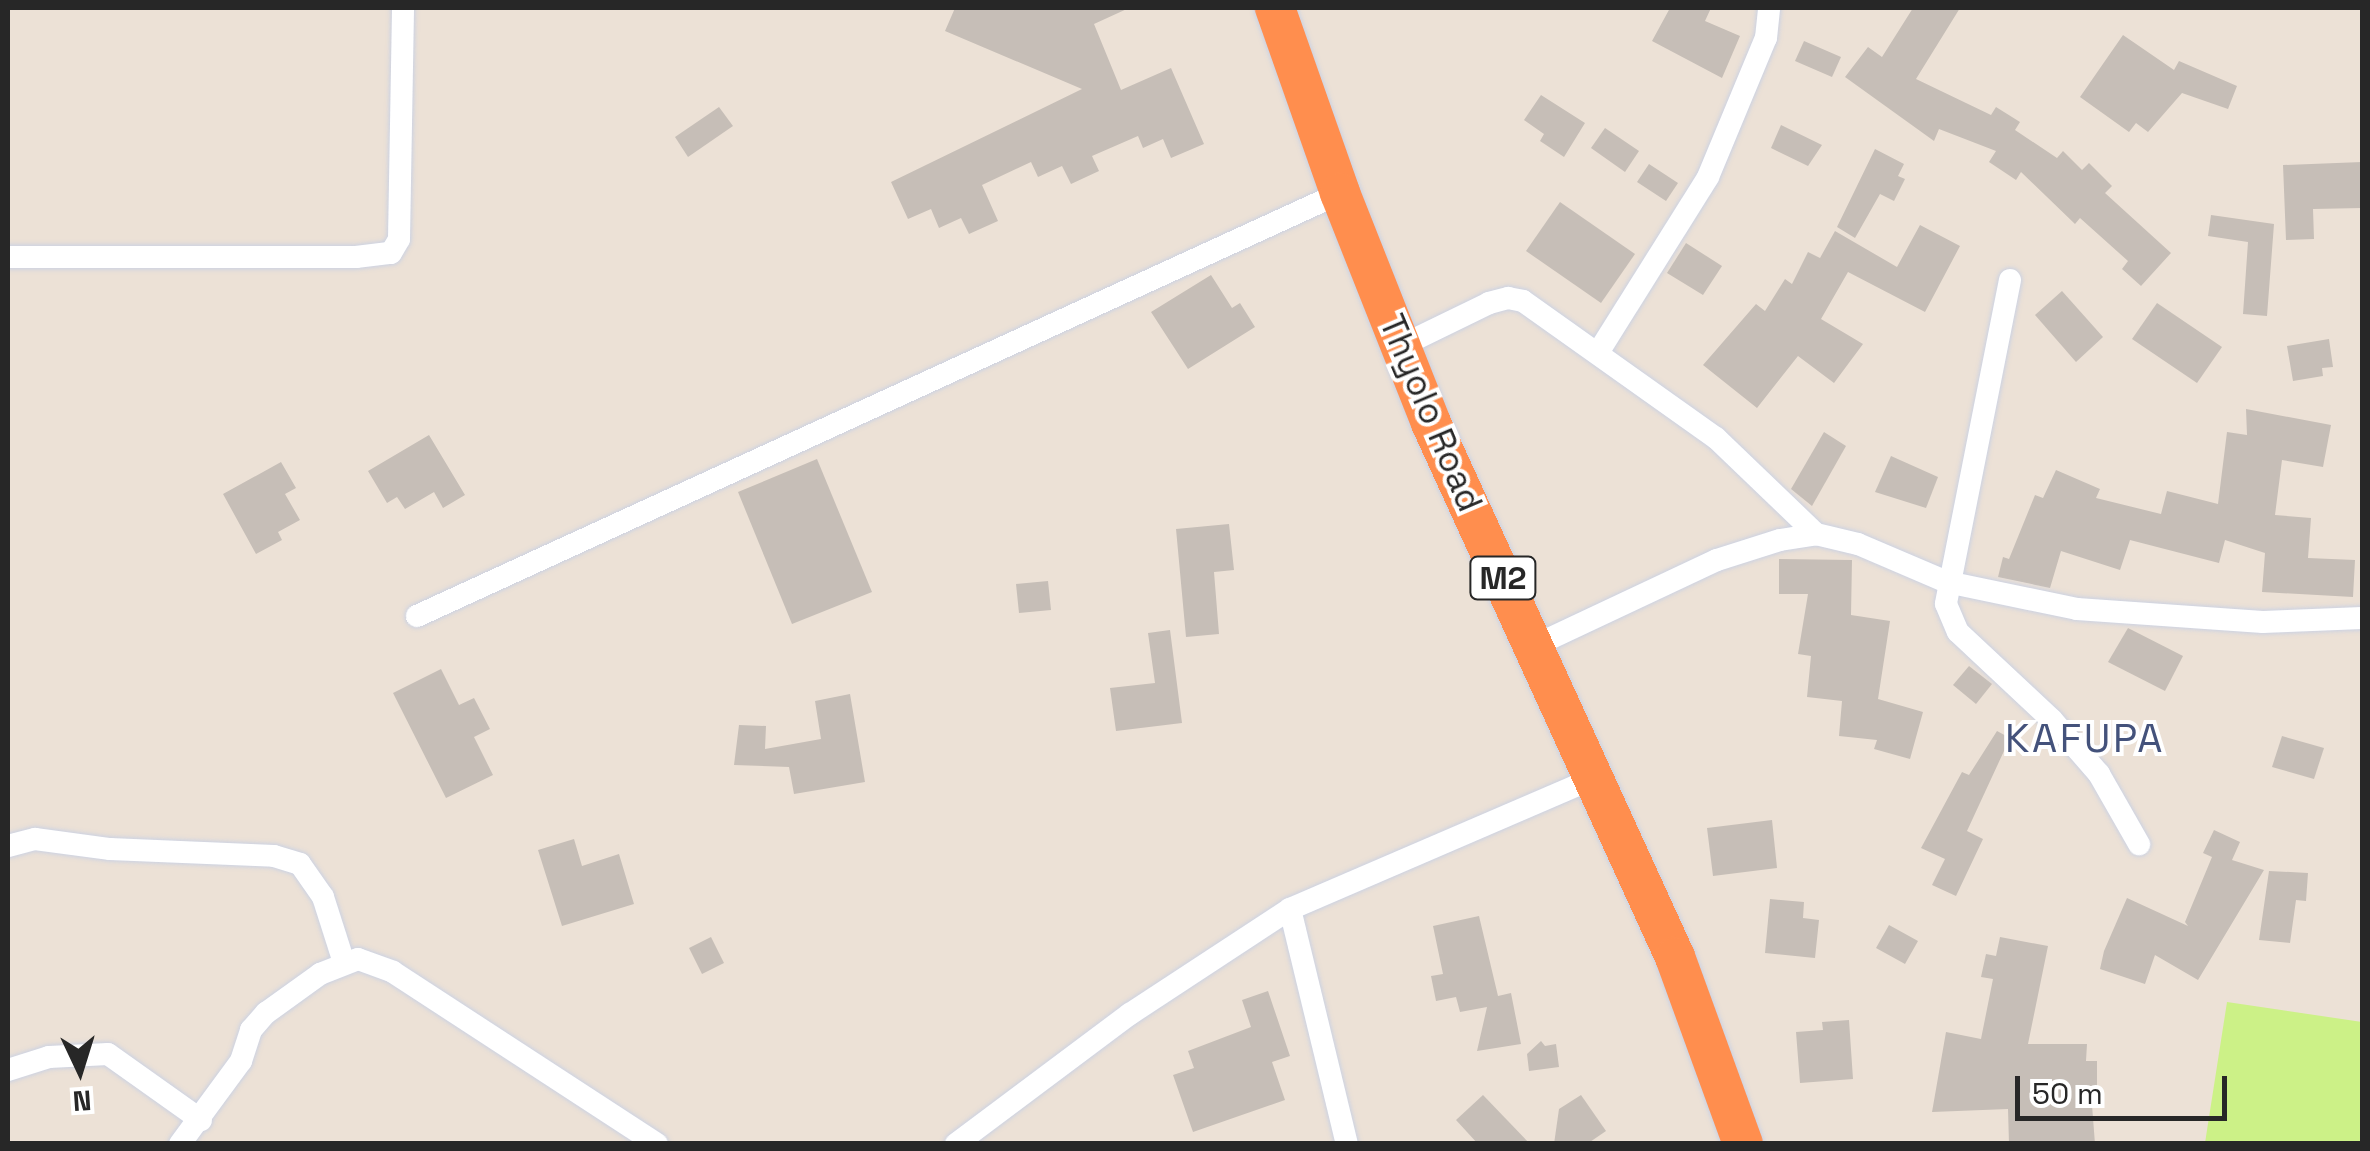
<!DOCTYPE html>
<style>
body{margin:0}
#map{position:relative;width:2370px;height:1151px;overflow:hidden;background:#ece1d6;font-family:"Space Grotesk",sans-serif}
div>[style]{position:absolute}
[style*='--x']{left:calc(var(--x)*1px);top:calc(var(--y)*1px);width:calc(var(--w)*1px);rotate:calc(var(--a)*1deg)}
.pitch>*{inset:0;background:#ccf187}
.building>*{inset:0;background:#c6beb7}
.roads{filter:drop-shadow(0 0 2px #ccd2e2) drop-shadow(0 0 2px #ccd2e2)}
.street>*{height:22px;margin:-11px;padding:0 11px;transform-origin:11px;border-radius:11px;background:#fff}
.highway>*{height:40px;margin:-20px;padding:0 20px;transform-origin:20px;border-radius:20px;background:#ff8e4e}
span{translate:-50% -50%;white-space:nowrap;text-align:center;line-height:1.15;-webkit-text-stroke:8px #fff;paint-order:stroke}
.shield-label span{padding:2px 8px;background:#fff;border:2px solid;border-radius:8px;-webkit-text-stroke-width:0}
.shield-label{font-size:32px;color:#272727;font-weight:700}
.street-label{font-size:35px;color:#272727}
.quarter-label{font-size:40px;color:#44527b;letter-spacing:2.5px}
.frame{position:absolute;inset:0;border:10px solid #272727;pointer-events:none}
.north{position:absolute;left:30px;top:1021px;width:100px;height:100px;-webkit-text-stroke:8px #fff;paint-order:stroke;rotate:176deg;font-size:28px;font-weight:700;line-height:40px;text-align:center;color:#272727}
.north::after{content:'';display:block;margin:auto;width:35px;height:45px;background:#272727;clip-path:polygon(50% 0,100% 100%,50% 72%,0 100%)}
.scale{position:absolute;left:2015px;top:1076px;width:212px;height:45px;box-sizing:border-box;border:5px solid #272727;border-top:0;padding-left:12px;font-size:30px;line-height:35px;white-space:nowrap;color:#272727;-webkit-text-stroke:8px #fff;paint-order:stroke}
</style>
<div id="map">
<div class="pitch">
<div style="clip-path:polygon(2227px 1002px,2362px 1022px,2362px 1143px,2205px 1143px)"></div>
</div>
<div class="building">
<div style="clip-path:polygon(955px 8px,1129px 8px,1094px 24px,1121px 90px,1171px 68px,1204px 144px,1171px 158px,1163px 139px,1143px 148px,1138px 136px,1092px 156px,1099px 171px,1071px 184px,1062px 166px,1038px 177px,1031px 162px,982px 185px,998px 221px,969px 234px,961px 218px,939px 228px,931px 209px,908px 219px,891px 182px,1082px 89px,945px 31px)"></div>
<div style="clip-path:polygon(1670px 8px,1711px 8px,1705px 21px,1740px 36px,1722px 78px,1652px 41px)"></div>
<div style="clip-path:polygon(1913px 8px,1960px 8px,1916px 79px,1991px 115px,1996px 107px,2020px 122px,2015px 130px,2057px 158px,2063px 151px,2082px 170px,2089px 163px,2112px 186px,2105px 193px,2171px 253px,2141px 286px,2122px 269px,2128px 261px,2080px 218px,2075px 224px,2021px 172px,2016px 180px,1989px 162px,1996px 151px,1939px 129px,1934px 141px,1845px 77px,1868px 47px,1882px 57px)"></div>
<div style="clip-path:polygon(2123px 35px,2174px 70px,2179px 61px,2237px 86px,2228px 109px,2182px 93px,2148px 132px,2136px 123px,2129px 132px,2080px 97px)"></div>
<div style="clip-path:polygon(1804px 41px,1841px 57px,1832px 77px,1795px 61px)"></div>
<div style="clip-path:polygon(1541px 95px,1585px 123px,1564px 157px,1540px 141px,1544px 134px,1524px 120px)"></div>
<div style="clip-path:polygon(719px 107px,733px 126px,688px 157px,675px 137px)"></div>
<div style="clip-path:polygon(1781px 125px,1822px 145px,1808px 166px,1771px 148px)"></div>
<div style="clip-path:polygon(1605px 128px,1639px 151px,1625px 172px,1591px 148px)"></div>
<div style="clip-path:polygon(1875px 149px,1904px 164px,1898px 176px,1905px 179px,1894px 201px,1880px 194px,1855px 238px,1837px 227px)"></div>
<div style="clip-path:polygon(2362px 162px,2362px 208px,2313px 209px,2314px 239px,2286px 240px,2283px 165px)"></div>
<div style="clip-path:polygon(1649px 164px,1678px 183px,1666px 201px,1637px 182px)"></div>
<div style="clip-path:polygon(1560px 202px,1635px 254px,1601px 303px,1526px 251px)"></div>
<div style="clip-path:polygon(2211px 215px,2274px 224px,2267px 316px,2243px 314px,2248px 242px,2208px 236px)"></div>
<div style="clip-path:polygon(1920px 225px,1960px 246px,1925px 312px,1848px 272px,1821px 319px,1863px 344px,1834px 383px,1798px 356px,1757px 408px,1703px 365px,1756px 304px,1765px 311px,1785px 279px,1792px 284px,1808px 252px,1820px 258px,1835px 231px,1897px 267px)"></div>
<div style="clip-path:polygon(1686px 243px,1722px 266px,1703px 295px,1667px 273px)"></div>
<div style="clip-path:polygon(1211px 275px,1232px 308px,1240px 303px,1255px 327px,1188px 369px,1151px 312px)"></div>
<div style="clip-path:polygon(2062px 291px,2103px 337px,2076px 362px,2035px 315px)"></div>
<div style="clip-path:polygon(2157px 303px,2222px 347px,2197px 383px,2132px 339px)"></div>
<div style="clip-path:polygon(2329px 339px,2333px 367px,2322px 368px,2323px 376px,2293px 381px,2287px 346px)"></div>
<div style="clip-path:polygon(2246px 409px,2331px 425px,2323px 467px,2282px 460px,2275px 515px,2311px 518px,2308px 558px,2355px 560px,2353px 597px,2262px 592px,2265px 553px,2225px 540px,2219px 563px,2130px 540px,2120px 570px,2061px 551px,2050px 588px,1998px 577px,2003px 557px,2009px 559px,2035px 495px,2043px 498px,2056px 470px,2100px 489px,2096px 498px,2161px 514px,2167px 491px,2218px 504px,2227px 432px,2247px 435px)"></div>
<div style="clip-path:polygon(1824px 432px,1846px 446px,1812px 506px,1791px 489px)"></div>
<div style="clip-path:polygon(429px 435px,465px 495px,443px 508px,434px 492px,405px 509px,397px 497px,387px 503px,368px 471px)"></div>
<div style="clip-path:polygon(1891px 456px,1938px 477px,1926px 508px,1875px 492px)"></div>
<div style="clip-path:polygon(817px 459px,872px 592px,792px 624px,738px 492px)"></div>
<div style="clip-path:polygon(281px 462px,296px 488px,285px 494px,300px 520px,278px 532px,282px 540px,256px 554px,223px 494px)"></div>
<div style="clip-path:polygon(1229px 524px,1234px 570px,1214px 572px,1219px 634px,1186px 637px,1176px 529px)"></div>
<div style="clip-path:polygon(1779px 559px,1852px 560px,1851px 615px,1890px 621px,1878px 699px,1923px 712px,1910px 759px,1874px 749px,1877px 740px,1839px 736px,1842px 701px,1807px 697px,1811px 656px,1798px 654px,1808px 594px,1779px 594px)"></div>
<div style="clip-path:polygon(1048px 581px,1051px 610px,1019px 613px,1016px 584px)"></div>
<div style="clip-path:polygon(2128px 628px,2183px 656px,2165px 691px,2108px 662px)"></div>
<div style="clip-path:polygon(1170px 630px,1182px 723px,1116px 731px,1110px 688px,1155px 683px,1148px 633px)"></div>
<div style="clip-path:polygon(1969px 666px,1992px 684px,1976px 704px,1953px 685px)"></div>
<div style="clip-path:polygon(441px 669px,459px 705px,474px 698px,490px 729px,474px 737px,493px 775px,446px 798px,393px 693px)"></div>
<div style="clip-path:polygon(850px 694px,865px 782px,794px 794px,789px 767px,734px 765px,739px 725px,766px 726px,765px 749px,821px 739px,815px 701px)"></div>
<div style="clip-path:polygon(1997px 731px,2010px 738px,1967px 831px,1983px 839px,1956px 896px,1932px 885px,1945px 859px,1921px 848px,1962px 772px,1969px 775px)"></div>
<div style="clip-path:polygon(2282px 736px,2324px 748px,2314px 779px,2272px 767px)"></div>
<div style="clip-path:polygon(1772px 820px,1777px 868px,1713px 876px,1707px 828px)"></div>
<div style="clip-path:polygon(2214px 830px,2240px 842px,2232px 860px,2264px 870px,2198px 980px,2155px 955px,2145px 984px,2100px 969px,2104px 951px,2127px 898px,2188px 926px,2185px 922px,2212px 857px,2203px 853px)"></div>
<div style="clip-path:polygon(574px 839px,582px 866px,619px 854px,634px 904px,562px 926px,538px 850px)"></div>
<div style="clip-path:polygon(2269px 871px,2308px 873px,2306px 901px,2296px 900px,2290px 943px,2259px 940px)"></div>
<div style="clip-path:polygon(1770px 899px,1804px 902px,1803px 918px,1819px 920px,1815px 958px,1765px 953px)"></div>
<div style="clip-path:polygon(1479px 916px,1498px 996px,1511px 993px,1521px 1044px,1477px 1051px,1487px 1007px,1460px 1012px,1456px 997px,1436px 1001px,1431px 976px,1443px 974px,1433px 926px)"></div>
<div style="clip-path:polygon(1889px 925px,1918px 941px,1905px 964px,1876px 948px)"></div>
<div style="clip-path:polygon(711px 937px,724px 963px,702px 974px,689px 948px)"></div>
<div style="clip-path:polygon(2000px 937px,2048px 946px,2028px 1044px,2087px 1044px,2086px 1061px,2097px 1061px,2097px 1092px,2091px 1092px,2095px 1144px,2009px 1144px,2008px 1109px,1932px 1112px,1946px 1032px,1981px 1039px,1993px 979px,1981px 977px,1986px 954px,1996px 956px)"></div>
<div style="clip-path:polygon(1268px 991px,1290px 1056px,1272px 1062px,1285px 1100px,1193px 1132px,1173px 1075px,1194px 1068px,1188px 1051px,1251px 1027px,1242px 1000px)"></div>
<div style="clip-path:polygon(1849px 1020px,1853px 1079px,1800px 1083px,1796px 1032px,1823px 1030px,1822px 1022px)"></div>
<div style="clip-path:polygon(1541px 1041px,1545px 1046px,1556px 1044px,1559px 1067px,1529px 1071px,1527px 1054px)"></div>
<div style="clip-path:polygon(1483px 1095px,1530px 1144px,1478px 1144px,1456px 1120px)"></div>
<div style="clip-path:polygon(1581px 1095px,1606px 1131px,1587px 1144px,1554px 1144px,1559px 1109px)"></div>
</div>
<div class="roads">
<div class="street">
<div style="--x:8;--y:257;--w:348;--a:0"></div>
<div style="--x:356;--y:257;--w:35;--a:-7"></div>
<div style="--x:391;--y:253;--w:16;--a:-60"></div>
<div style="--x:399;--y:239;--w:231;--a:-89"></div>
<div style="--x:2010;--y:280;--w:330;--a:101.2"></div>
<div style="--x:1946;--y:604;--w:30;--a:67"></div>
<div style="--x:1958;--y:632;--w:129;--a:43.1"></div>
<div style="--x:2052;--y:720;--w:72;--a:49"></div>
<div style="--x:2099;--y:774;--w:81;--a:60.3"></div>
<div style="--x:1401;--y:346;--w:98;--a:-26"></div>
<div style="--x:1489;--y:303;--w:20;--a:-15"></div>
<div style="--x:1508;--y:298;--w:15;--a:11"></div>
<div style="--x:1523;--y:301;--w:237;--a:35.4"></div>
<div style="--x:1716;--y:438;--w:139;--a:43.8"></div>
<div style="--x:1599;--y:351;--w:205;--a:-57.9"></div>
<div style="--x:1708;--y:177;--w:151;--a:-67.4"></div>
<div style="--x:1766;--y:38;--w:30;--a:-84"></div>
<div style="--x:417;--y:616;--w:1015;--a:-24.62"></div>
<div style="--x:1534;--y:646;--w:202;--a:-25.2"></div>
<div style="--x:1717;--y:560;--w:66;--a:-17.6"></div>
<div style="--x:1780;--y:540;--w:36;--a:-9"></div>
<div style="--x:1816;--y:534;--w:43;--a:13.4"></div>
<div style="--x:1858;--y:544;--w:97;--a:23.1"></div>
<div style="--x:1947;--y:582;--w:133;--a:11.7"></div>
<div style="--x:2077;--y:609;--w:186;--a:4"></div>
<div style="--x:2263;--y:622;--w:99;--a:-2.3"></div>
<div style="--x:8;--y:846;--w:28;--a:-15"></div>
<div style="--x:35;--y:839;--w:76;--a:7.6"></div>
<div style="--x:110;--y:849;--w:164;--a:2.4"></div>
<div style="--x:274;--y:856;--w:27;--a:17"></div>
<div style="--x:300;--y:864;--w:40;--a:55.1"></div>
<div style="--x:323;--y:897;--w:69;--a:72.3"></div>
<div style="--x:1290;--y:909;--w:242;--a:76.4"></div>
<div style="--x:8;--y:1070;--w:43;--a:-17.6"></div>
<div style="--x:49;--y:1057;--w:59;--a:-2.9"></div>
<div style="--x:108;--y:1054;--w:114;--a:35.4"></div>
<div style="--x:180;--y:1144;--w:103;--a:-53.7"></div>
<div style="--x:241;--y:1061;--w:33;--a:-72"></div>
<div style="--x:251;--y:1030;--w:23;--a:-49"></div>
<div style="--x:266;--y:1013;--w:67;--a:-35.8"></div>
<div style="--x:320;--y:974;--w:41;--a:-21.5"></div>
<div style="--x:358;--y:959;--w:37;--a:20"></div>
<div style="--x:393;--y:972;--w:315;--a:33.1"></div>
<div style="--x:956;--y:1144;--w:217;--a:-36.8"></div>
<div style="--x:1130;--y:1014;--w:191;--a:-33.3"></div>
<div style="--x:1290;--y:909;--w:329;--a:-23.3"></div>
</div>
<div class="highway">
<div style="--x:1275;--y:8;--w:196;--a:70.6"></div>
<div style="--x:1340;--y:193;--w:247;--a:68.4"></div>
<div style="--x:1431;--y:423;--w:587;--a:65.44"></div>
<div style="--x:1675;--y:957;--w:199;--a:70"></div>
</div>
</div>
<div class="shield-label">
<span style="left:1503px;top:578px">M2</span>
</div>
<div class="street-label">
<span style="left:1431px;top:413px;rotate:67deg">Thyolo Road</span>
</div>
<div class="quarter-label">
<span style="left:2085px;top:739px">KAFUPA</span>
</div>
<div class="frame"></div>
<div class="north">N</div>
<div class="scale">50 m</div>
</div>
